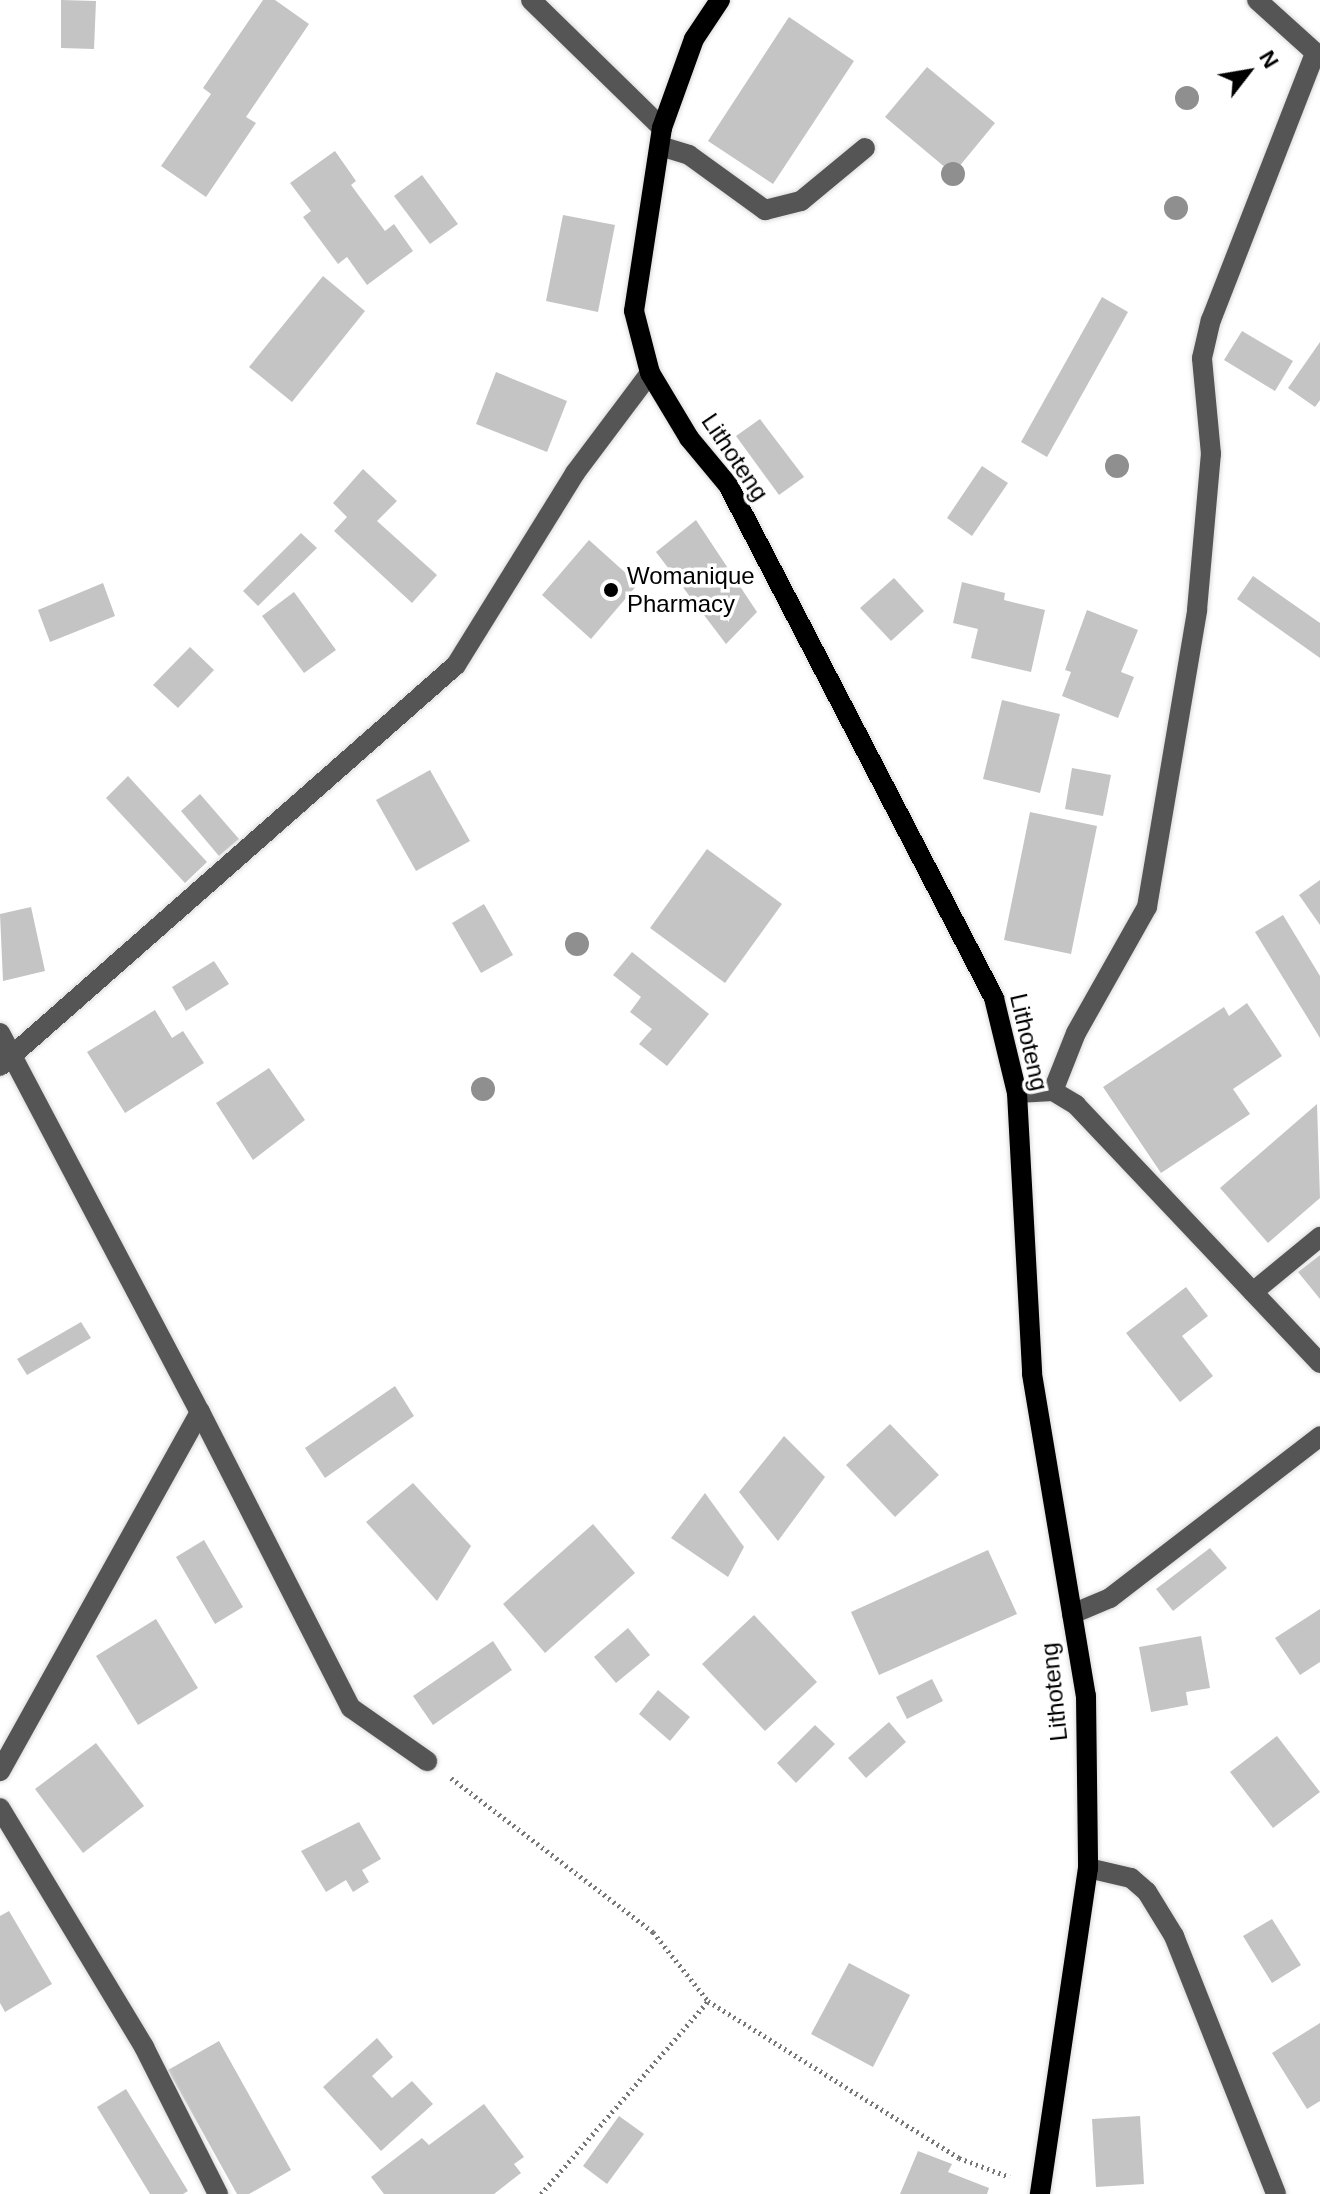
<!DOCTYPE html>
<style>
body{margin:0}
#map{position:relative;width:1320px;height:2194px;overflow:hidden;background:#fff;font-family:Arial,sans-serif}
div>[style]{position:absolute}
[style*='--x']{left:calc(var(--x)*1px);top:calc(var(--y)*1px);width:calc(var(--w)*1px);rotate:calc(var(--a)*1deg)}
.building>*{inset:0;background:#c4c4c4}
.path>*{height:5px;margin-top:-2.5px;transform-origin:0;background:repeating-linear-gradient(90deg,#777 0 2px,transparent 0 6px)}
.roads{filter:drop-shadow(0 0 2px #dbdbdb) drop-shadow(0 0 2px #dbdbdb)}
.minor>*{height:20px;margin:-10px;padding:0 10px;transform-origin:10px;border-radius:10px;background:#555}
.major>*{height:20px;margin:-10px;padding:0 10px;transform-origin:10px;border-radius:10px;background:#000}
.trees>*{width:24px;height:24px;margin:-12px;border-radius:50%;background:#8f8f8f}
.dots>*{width:22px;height:22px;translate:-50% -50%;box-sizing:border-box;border:4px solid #fff;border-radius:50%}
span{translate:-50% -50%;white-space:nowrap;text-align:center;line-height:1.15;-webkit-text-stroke:7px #fff;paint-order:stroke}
.street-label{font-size:24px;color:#000}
.poi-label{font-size:24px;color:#000}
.left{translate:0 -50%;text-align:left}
.north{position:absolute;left:1208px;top:32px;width:80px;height:80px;-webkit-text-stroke:6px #fff;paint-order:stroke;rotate:59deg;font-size:22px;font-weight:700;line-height:32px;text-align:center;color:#000}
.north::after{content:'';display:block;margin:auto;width:28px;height:36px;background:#000;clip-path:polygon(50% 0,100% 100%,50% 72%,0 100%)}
</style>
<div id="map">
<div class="building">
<div style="clip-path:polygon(61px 0,96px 1px,94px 49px,61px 48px)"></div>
<div style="clip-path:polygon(263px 0,275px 0,309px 24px,246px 117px,256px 123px,206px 197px,161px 166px,211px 94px,203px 88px)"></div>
<div style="clip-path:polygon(789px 17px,854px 61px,773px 184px,708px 141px)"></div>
<div style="clip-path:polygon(927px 67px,995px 123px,953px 174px,885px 117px)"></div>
<div style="clip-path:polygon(335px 151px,356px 181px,351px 185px,385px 231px,394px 224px,413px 251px,367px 285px,347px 257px,338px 264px,303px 217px,311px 211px,290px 183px)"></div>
<div style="clip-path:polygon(422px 175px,458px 224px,430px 244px,394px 196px)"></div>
<div style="clip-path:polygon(563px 215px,615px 225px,598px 312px,546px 301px)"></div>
<div style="clip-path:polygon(323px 276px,365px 311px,292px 402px,249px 367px)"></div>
<div style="clip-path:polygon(1102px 297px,1128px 312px,1047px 457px,1021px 442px)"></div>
<div style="clip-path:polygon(1242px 331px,1293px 361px,1275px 391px,1224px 360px)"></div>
<div style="clip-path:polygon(1320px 342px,1320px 400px,1315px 407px,1288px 388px)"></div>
<div style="clip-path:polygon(496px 372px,567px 401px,547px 452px,476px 424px)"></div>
<div style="clip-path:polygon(760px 419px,804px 477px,779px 495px,736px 436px)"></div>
<div style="clip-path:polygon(982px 466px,1008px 483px,972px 536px,947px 518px)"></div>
<div style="clip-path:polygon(363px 469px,397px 501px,377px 521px,437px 575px,412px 603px,334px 531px,347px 517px,333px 503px)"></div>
<div style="clip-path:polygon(696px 520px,757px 612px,726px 644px,656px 552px)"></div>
<div style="clip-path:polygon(301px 533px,317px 548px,258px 606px,243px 591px)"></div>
<div style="clip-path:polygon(589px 540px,638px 584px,591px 639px,542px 595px)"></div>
<div style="clip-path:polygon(1253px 576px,1320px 623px,1320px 658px,1237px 599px)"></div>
<div style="clip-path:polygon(894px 578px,924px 611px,891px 641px,860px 608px)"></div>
<div style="clip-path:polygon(962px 582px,1005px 593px,1004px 600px,1045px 610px,1031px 672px,971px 658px,978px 629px,953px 623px)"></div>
<div style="clip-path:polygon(103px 583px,115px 616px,50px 642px,38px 610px)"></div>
<div style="clip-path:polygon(294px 592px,336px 650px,304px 673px,262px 616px)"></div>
<div style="clip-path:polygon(1087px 610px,1138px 630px,1121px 672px,1134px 677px,1118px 718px,1062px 696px,1071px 672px,1065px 670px)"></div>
<div style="clip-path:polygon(190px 647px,214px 670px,178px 708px,153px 685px)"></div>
<div style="clip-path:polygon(1002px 700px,1060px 714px,1040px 793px,983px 779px)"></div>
<div style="clip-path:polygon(1072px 768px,1111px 775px,1103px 816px,1065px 809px)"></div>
<div style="clip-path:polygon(430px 770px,470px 841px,416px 871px,376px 800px)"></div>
<div style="clip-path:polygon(128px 776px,207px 862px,185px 883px,106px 798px)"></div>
<div style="clip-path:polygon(200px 794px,239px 839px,219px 856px,181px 811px)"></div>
<div style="clip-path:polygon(1030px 812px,1097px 826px,1071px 954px,1004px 940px)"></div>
<div style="clip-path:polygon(707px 849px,782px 904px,725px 983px,650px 928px)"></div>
<div style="clip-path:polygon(1320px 880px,1320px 925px,1299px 895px)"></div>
<div style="clip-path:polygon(484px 904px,513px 955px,481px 973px,452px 923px)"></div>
<div style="clip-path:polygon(31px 907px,45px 971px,3px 981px,0 914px)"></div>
<div style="clip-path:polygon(1283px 915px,1320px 976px,1320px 1038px,1255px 932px)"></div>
<div style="clip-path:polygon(632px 952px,709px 1014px,667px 1066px,639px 1044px,652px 1029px,630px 1012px,641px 997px,613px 975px)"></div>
<div style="clip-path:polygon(214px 961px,229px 984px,186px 1011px,172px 987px)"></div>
<div style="clip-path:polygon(1247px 1003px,1282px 1056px,1233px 1089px,1250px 1114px,1161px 1173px,1103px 1087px,1224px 1007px,1229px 1016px)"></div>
<div style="clip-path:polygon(155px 1010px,172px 1038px,183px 1031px,204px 1063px,125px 1113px,87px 1052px)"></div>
<div style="clip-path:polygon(269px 1068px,305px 1120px,253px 1160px,216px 1103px)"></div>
<div style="clip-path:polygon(1317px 1104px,1320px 1198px,1268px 1243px,1220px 1188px)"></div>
<div style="clip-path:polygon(1320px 1255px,1320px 1299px,1298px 1272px)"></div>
<div style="clip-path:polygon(1186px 1287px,1208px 1316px,1182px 1336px,1213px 1376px,1180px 1402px,1126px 1333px)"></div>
<div style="clip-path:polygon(81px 1322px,91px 1338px,27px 1375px,17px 1359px)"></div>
<div style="clip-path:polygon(395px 1386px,414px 1416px,325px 1478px,305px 1448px)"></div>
<div style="clip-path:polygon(890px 1424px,939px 1475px,895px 1517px,846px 1465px)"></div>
<div style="clip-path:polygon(784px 1436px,825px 1477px,778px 1541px,739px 1492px)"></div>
<div style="clip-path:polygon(413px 1483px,471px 1546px,437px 1601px,366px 1522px)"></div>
<div style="clip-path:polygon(705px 1493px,744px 1547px,728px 1577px,671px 1538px)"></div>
<div style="clip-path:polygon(593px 1524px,635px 1573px,545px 1653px,503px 1604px)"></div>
<div style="clip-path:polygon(204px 1540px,243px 1607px,215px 1624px,176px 1557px)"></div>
<div style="clip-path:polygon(1210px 1548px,1227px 1568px,1173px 1611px,1156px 1589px)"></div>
<div style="clip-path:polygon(988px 1550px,1017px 1614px,879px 1675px,851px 1612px)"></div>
<div style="clip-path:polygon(1320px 1609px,1320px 1662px,1300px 1675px,1275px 1638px)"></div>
<div style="clip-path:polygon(754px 1615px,817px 1682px,765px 1731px,702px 1664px)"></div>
<div style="clip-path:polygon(156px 1619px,198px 1688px,138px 1725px,96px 1656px)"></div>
<div style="clip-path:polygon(628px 1628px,650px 1655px,616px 1683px,594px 1657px)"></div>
<div style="clip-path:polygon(1201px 1636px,1210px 1688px,1186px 1692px,1188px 1705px,1151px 1712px,1139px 1647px)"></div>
<div style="clip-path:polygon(493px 1641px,512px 1670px,433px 1725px,413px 1696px)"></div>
<div style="clip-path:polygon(932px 1679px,943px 1701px,907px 1719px,896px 1697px)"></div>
<div style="clip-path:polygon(658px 1690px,690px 1717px,670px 1741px,639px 1714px)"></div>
<div style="clip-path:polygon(889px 1722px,906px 1742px,866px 1778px,848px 1758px)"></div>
<div style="clip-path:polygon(815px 1725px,835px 1744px,796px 1783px,777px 1763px)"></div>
<div style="clip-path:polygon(1277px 1736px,1320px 1792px,1273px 1828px,1230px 1772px)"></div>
<div style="clip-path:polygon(96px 1743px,144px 1806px,83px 1853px,35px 1789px)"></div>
<div style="clip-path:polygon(359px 1822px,381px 1859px,362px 1870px,369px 1882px,353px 1892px,346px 1880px,326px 1892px,301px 1851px)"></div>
<div style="clip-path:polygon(9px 1911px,52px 1984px,5px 2012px,0 2003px,0 1916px)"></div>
<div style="clip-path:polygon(1272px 1919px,1301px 1965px,1272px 1983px,1243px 1936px)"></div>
<div style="clip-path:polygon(849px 1963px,910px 1995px,873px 2067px,811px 2034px)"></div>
<div style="clip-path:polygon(1320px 2023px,1320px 2101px,1307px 2109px,1272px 2053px)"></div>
<div style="clip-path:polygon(377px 2038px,393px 2057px,372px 2076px,392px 2098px,412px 2081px,433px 2104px,381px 2151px,323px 2087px)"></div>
<div style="clip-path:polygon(219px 2041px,291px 2170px,249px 2194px,237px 2194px,168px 2070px)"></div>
<div style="clip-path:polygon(126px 2089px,188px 2191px,183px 2194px,150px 2194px,97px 2107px)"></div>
<div style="clip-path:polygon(484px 2104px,524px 2157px,514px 2164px,521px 2173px,494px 2194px,384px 2194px,371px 2177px,422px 2138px,429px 2145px)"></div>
<div style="clip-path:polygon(619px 2116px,644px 2134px,607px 2184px,583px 2166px)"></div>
<div style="clip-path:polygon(1140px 2116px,1144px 2184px,1096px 2187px,1092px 2119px)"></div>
<div style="clip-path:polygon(918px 2151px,952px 2164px,948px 2172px,989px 2188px,987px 2194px,900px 2194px)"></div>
</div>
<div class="path">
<div style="--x:451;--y:1778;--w:254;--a:37.3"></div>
<div style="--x:653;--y:1932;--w:88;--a:51.4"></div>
<div style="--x:541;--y:2194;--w:255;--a:-49.1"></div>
<div style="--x:708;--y:2001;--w:296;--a:32"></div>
<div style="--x:959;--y:2158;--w:54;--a:20.4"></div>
</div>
<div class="roads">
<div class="minor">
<div style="--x:531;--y:0;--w:183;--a:44.3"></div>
<div style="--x:1257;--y:0;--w:85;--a:42.1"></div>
<div style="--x:660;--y:146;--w:30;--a:17"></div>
<div style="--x:689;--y:155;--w:94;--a:35.9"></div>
<div style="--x:765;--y:210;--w:37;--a:-14"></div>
<div style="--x:801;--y:201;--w:83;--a:-39.6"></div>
<div style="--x:0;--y:1033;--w:429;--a:62.2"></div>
<div style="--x:200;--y:1412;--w:411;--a:119.1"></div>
<div style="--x:0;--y:1066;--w:607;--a:-41.33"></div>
<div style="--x:456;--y:665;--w:226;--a:-58.2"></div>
<div style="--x:575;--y:473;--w:125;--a:-53.1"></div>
<div style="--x:1053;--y:1091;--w:62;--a:-68.4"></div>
<div style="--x:1076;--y:1033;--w:145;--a:-60.6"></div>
<div style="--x:1147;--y:907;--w:301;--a:-80.4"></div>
<div style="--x:1197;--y:610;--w:157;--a:-84.9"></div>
<div style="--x:1211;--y:454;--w:96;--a:-95.4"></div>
<div style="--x:1202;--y:358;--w:39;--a:-77"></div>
<div style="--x:1211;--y:320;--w:283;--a:-68.7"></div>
<div style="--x:1017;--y:1093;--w:36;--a:-3"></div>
<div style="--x:1053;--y:1091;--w:27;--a:31"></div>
<div style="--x:1076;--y:1105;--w:355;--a:46.6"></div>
<div style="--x:1253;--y:1292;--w:87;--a:-39.4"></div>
<div style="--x:200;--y:1412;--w:332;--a:63"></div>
<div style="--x:351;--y:1708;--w:93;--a:34.9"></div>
<div style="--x:1072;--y:1614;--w:41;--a:-22.8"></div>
<div style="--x:1110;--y:1598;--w:265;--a:-37.6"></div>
<div style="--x:0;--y:1808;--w:279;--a:58.9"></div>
<div style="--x:144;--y:2047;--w:165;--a:63.3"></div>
<div style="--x:1088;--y:1868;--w:44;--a:13.1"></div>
<div style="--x:1131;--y:1878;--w:21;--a:41"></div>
<div style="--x:1147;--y:1892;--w:52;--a:58.5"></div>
<div style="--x:1174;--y:1936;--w:277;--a:68.4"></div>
</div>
<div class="major">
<div style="--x:720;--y:0;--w:47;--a:123.7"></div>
<div style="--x:694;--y:39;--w:95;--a:109.8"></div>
<div style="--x:662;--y:128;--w:185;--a:98.7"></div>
<div style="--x:634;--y:311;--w:64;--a:75.5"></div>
<div style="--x:650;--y:373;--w:76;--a:59"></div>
<div style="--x:689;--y:438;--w:61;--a:50.3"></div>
<div style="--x:728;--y:485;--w:578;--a:62.59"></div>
<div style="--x:994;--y:998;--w:98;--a:76.4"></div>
<div style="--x:1017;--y:1093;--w:281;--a:86.9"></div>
<div style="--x:1032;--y:1374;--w:326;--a:80.5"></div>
<div style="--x:1086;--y:1696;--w:172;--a:89.3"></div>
<div style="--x:1088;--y:1868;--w:330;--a:98.4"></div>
</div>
</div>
<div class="trees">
<div style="left:1187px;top:98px"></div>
<div style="left:953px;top:174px"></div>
<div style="left:1176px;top:208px"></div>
<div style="left:1117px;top:466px"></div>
<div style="left:577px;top:944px"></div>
<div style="left:483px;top:1089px"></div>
</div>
<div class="dots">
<div style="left:611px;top:590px;background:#000"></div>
</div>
<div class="street-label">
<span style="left:735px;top:457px;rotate:56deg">Lithoteng</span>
<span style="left:1029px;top:1042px;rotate:77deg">Lithoteng</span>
<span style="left:1054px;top:1692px;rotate:-96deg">Lithoteng</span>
</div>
<div class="poi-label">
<span class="left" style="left:627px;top:590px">Womanique<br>Pharmacy</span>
</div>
<div class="north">N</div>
</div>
